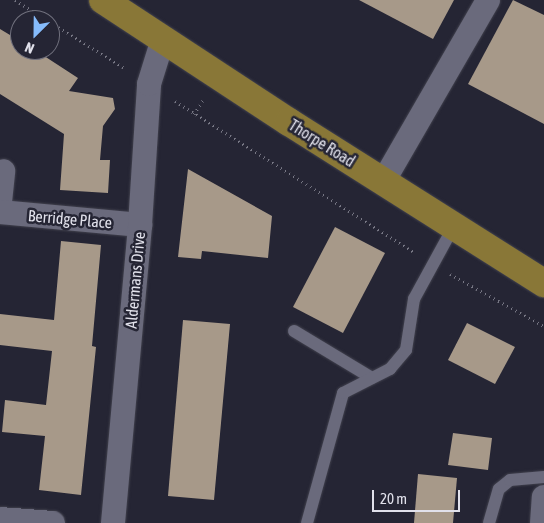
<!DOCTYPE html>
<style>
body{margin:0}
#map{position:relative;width:544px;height:523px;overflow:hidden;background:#252534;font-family:"Asap Condensed",sans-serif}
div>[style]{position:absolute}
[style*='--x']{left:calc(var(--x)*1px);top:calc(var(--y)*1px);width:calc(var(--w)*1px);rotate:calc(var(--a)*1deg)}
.building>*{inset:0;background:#a79989}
.path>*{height:3px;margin-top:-1.5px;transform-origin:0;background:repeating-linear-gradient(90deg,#777784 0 1px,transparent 0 5px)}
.roads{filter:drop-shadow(0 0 1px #41414d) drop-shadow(0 0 1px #41414d)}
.service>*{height:12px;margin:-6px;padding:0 6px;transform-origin:6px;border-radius:6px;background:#6a6a7c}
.minor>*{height:24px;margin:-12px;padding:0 12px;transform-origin:12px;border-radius:12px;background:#6a6a7c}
.primary>*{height:28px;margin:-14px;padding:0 14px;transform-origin:14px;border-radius:14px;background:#897737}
span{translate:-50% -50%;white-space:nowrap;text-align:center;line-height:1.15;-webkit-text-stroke:5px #252534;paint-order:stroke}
.street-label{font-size:16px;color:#e1e1eb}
.north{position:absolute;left:10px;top:10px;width:50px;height:50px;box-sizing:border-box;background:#252534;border:1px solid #70707d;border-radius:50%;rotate:203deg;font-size:14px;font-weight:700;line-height:20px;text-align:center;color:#e1e1eb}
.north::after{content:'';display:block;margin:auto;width:18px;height:22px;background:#85bbfb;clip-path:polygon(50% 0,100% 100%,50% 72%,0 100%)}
.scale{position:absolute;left:372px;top:490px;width:88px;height:22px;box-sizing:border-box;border:2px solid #e1e1eb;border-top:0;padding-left:6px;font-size:15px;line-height:18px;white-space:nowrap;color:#e1e1eb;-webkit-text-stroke:4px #252534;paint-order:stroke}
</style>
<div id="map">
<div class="building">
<div style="clip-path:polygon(359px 0,454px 0,433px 39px)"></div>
<div style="clip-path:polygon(513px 0,544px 15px,544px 124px,468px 84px)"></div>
<div style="clip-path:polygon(0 29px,20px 41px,20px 50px,35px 50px,78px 78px,69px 91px,113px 98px,115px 109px,103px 126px,100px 160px,110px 160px,108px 193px,60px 190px,64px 134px,0 94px)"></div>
<div style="clip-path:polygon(188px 169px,272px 216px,268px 258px,202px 251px,201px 259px,178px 257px)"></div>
<div style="clip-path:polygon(335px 227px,385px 253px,343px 333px,293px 307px)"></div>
<div style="clip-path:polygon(61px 241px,101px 245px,92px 346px,96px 347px,81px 495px,39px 490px,45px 436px,2px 432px,5px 400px,46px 405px,52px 351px,0 345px,0 314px,54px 320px)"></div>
<div style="clip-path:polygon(183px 320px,230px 324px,214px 500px,168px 496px)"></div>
<div style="clip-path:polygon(467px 323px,515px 347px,495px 384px,448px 360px)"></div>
<div style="clip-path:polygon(453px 433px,492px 438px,488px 470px,448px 465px)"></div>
<div style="clip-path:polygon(418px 474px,457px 478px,453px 523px,414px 523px)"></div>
</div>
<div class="path">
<div style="--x:15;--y:0;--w:38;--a:32"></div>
<div style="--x:50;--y:22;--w:89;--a:31.7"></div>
<div style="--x:175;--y:101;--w:284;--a:32.3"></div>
<div style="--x:194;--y:114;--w:17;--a:-57"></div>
<div style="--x:450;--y:274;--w:107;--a:29"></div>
</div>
<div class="roads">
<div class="service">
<div style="--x:294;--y:331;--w:91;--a:31.1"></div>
<div style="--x:307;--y:523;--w:135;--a:-74.5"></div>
<div style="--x:343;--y:393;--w:53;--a:-27.1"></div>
<div style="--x:390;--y:369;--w:25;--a:-50"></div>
<div style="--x:406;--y:350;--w:52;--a:-81.1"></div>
<div style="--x:414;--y:299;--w:83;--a:-61.3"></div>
<div style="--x:489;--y:523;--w:35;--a:-74"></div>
<div style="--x:499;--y:489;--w:14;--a:-39"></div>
<div style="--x:510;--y:480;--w:34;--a:-5"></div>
</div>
<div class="minor">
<div style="--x:383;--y:182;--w:210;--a:-60"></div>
<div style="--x:0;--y:202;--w:31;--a:-84"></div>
<div style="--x:0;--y:212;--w:141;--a:5.3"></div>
<div style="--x:0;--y:519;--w:53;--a:4.3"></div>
<div style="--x:113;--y:523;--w:299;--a:-84.8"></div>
<div style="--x:140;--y:225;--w:141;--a:-86.3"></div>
<div style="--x:149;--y:84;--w:47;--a:-72.7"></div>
<div style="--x:542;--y:523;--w:26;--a:-86"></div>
</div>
<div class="primary">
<div style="--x:103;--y:0;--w:222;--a:33.3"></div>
<div style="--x:289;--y:122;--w:302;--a:32.3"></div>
</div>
</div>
<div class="street-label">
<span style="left:322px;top:143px;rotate:32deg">Thorpe Road</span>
<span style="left:70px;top:219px;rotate:5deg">Berridge Place</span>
<span style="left:135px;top:280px;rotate:-85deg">Aldermans Drive</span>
</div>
<div class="north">N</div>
<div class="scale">20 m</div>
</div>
